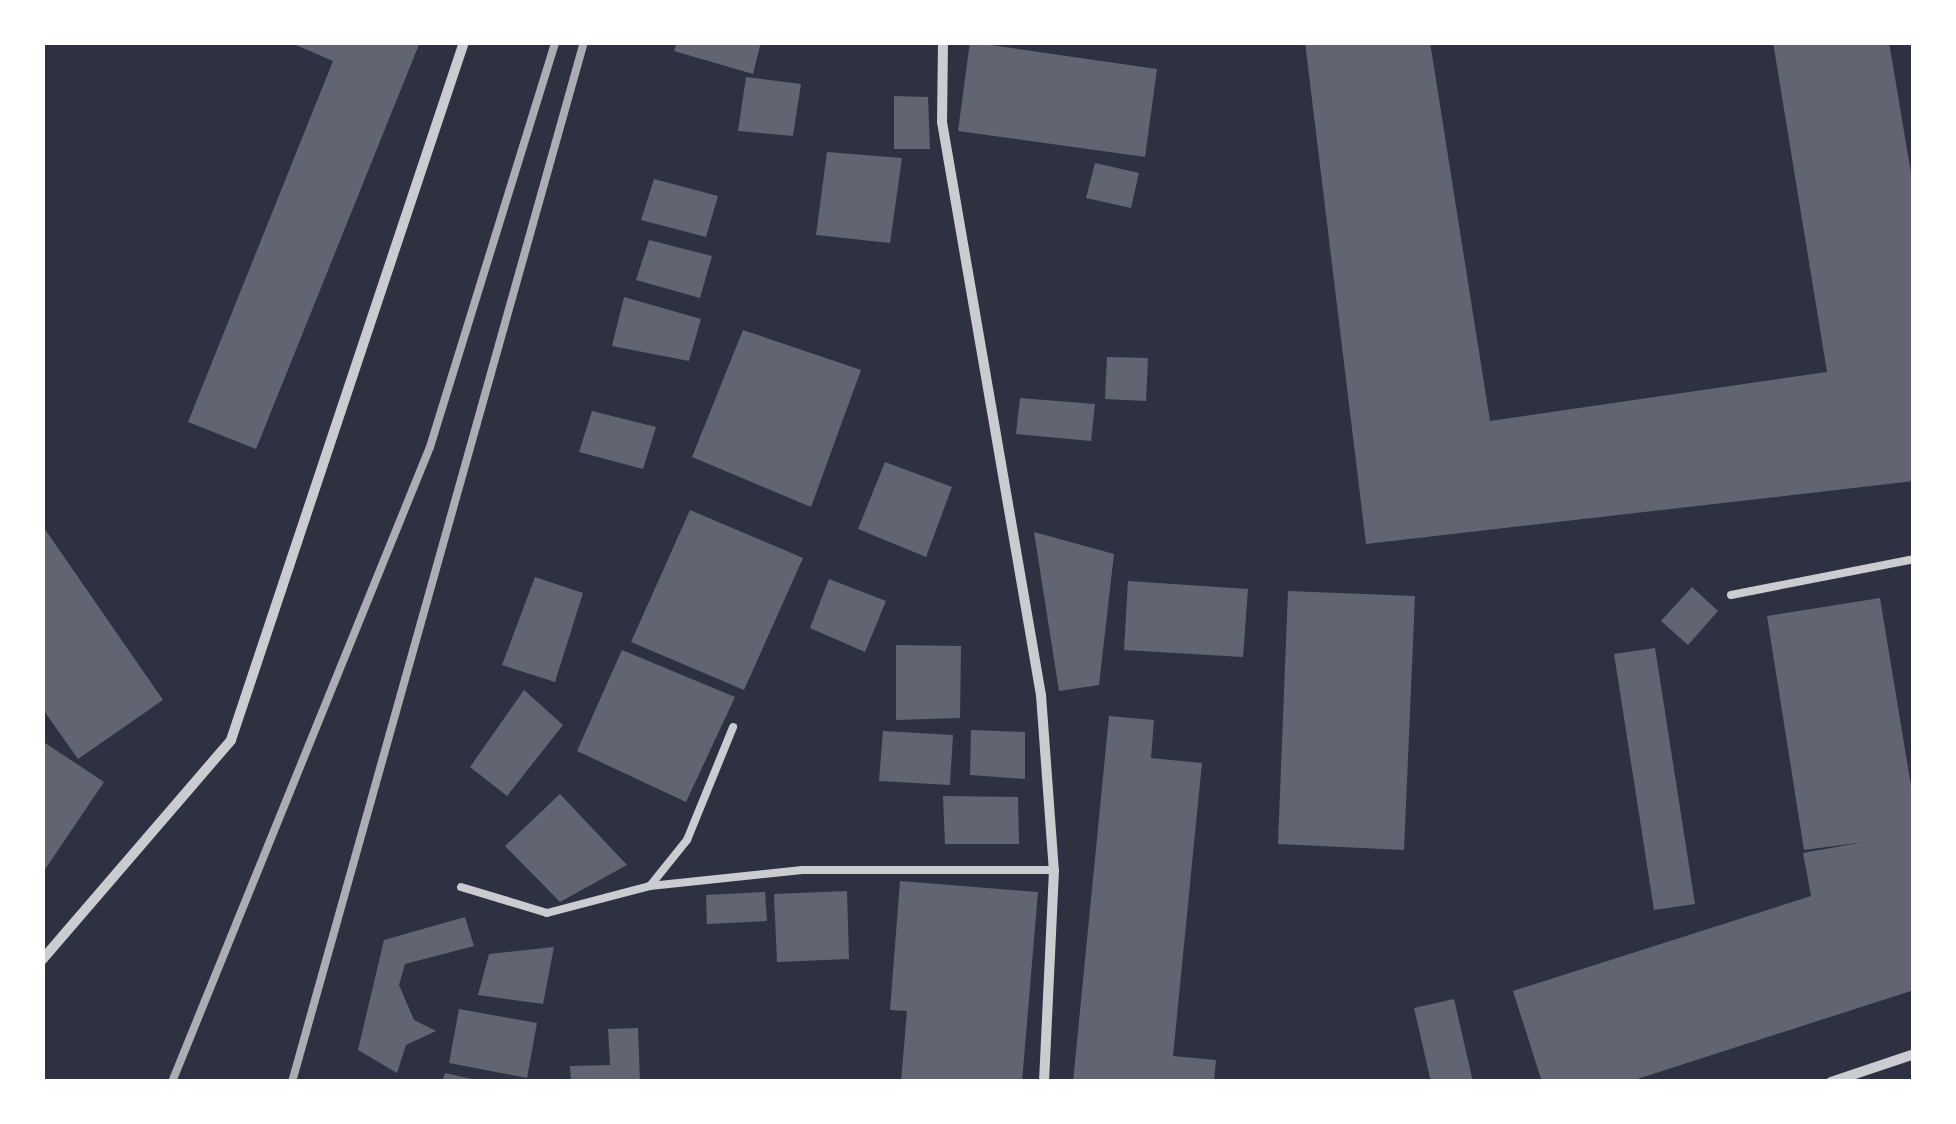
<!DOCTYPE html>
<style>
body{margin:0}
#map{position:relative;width:1956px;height:1124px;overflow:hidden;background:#2d3142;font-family:Barlow,sans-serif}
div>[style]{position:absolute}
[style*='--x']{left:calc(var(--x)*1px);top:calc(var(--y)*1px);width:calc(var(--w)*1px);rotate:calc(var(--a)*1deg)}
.building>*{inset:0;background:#626471}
.service>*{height:8px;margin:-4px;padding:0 4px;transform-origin:4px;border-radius:4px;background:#caccd0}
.minor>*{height:10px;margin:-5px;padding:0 5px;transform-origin:5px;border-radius:5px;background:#caccd0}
.rail>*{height:8px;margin:-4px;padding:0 4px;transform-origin:4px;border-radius:4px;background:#abadb3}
span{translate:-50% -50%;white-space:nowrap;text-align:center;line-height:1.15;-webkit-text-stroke:8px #fff;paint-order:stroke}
.frame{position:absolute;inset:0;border:45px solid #fff;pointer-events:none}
</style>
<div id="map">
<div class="building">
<div style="clip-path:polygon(289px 42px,420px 42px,256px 449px,188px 422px,333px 61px)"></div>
<div style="clip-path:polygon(677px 42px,761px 42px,753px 74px,674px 51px)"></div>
<div style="clip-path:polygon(970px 42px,1157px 69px,1145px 157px,958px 131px)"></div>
<div style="clip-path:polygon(1305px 42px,1430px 42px,1490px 421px,1827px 372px,1773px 42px,1889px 42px,1914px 191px,1914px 481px,1366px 544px)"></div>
<div style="clip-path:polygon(746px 77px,801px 84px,793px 136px,738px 131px)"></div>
<div style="clip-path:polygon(894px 96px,928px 97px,930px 149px,894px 149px)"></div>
<div style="clip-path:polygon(827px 152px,902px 158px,890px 243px,816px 235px)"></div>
<div style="clip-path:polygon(1095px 163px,1139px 173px,1131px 208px,1086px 198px)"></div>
<div style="clip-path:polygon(654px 179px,718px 196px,706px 237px,641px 220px)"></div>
<div style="clip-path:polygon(649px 240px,712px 256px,700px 298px,636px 280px)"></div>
<div style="clip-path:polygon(624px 297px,701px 319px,689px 361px,612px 346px)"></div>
<div style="clip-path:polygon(743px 330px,861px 370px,811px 507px,692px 457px)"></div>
<div style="clip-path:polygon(1107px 357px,1148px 358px,1146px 401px,1105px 399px)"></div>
<div style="clip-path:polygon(1020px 398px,1095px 404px,1091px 441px,1016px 434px)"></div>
<div style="clip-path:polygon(592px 411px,656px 427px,643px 469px,579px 452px)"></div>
<div style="clip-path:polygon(885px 462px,952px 487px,926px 557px,858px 529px)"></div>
<div style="clip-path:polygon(690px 510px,803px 558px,744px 690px,631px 642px)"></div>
<div style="clip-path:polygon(42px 525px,163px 700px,78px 759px,42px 708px)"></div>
<div style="clip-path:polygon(1034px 532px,1114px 554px,1099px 685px,1059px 691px)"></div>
<div style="clip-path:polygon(535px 577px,583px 593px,555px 682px,502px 665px)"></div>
<div style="clip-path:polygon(829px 579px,886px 601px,865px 652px,810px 628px)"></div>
<div style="clip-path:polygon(1128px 581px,1248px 589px,1243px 657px,1124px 650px)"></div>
<div style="clip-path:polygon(1692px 587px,1718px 611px,1688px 645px,1661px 621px)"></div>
<div style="clip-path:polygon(1288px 591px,1415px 596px,1404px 850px,1278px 844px)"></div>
<div style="clip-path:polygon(1880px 598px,1914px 804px,1914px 990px,1628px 1082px,1542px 1082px,1513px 991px,1811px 896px,1803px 853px,1864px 842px,1804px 850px,1767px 616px)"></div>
<div style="clip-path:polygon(896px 645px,961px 646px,960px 718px,896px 720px)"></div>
<div style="clip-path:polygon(1655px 648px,1695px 904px,1654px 910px,1614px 654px)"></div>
<div style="clip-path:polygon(622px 650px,735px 697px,686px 802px,577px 751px)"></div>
<div style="clip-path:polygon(524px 690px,563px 725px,507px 796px,470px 767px)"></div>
<div style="clip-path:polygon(1109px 716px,1154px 720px,1151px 758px,1202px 763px,1173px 1056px,1216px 1060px,1214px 1082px,1073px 1082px)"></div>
<div style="clip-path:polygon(971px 730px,1025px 732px,1025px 779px,970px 775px)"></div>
<div style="clip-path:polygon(883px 731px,953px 735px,950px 785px,879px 781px)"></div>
<div style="clip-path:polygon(42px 741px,104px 782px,42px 874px)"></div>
<div style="clip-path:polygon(560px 794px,627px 865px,560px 902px,505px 846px)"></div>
<div style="clip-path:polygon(943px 796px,1018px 797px,1019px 844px,945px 844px)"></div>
<div style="clip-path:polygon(900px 881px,1038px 892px,1022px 1082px,901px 1082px,907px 1011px,890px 1010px)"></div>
<div style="clip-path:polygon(847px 891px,849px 959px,777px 962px,774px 894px)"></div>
<div style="clip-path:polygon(765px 892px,767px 921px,707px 924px,706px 895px)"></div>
<div style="clip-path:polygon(465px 917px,474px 946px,405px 964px,399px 985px,414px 1020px,436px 1031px,406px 1045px,397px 1073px,358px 1050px,384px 940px)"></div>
<div style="clip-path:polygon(554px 947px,543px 1004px,478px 995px,489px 954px)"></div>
<div style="clip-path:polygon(1454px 999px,1473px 1082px,1431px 1082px,1414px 1008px)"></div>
<div style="clip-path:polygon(459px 1009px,537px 1023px,527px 1078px,449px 1063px)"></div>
<div style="clip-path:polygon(638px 1028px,640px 1082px,571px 1082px,570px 1066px,610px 1065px,608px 1029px)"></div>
<div style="clip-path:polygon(445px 1073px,477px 1080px,476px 1082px,442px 1082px)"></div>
</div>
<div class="service">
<div style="--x:1731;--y:595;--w:187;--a:-11.1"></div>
<div style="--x:650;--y:886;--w:59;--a:-51.2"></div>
<div style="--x:687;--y:840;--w:122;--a:-67.8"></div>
<div style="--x:461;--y:887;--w:90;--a:16.8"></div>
<div style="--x:547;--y:913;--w:106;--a:-14.7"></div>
<div style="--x:650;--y:886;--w:153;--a:-6"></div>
<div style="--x:802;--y:870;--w:252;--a:0"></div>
</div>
<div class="minor">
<div style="--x:943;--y:42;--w:80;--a:90.7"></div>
<div style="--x:942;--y:122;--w:581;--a:80.2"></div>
<div style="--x:1041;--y:695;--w:175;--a:85.8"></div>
<div style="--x:1054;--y:870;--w:212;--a:92.7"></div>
<div style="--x:42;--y:960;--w:290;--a:-49.3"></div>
<div style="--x:231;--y:740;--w:736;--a:-71.54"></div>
<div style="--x:1831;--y:1082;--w:88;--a:-18.6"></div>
</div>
<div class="rail">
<div style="--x:172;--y:1082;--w:685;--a:-67.89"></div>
<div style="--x:430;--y:447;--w:424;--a:-72.8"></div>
<div style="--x:292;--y:1082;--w:1080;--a:-74.32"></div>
</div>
<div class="frame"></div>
</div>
